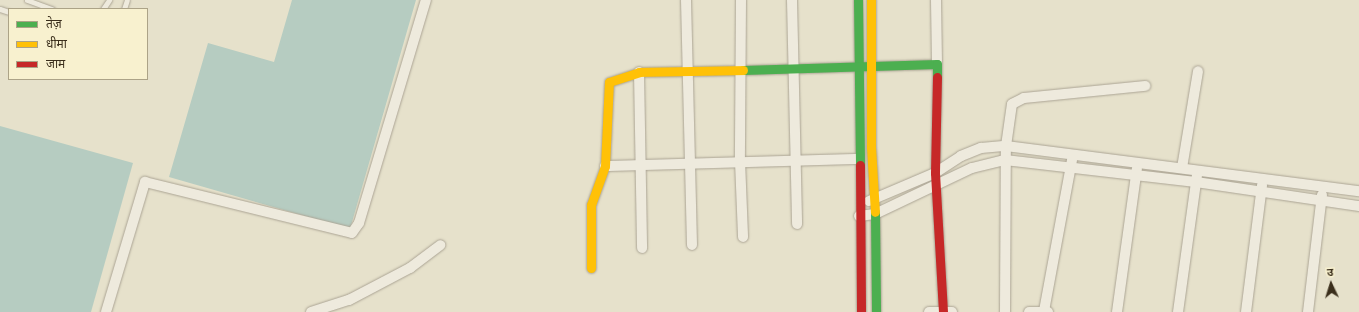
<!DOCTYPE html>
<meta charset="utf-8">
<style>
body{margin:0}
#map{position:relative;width:1359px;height:312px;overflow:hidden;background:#e6e1cb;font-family:Merriweather,"Noto Sans Devanagari",serif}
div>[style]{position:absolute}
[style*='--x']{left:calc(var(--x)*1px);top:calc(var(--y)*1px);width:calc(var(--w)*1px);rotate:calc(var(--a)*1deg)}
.water>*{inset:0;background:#b6ccc1}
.roads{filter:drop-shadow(0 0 1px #aba494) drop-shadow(0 0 1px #aba494)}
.lane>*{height:5px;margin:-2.5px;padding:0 2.5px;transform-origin:2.5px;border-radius:2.5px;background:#eeeadd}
.street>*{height:10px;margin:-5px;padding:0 5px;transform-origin:5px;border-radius:5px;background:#eeeadd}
.fast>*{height:9px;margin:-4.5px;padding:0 4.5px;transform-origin:4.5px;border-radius:4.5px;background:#4caf50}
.slow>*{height:9px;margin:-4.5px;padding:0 4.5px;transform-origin:4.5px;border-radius:4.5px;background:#ffc107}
.jam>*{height:9px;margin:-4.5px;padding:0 4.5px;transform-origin:4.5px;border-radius:4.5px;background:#c62828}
span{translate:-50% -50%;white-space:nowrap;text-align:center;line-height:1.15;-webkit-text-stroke:3px #f8f1cf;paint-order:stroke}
.legend{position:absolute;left:8px;top:8px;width:140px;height:72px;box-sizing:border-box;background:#f8f1cf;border:1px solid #aca387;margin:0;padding:5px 7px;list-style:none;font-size:12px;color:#3a2e1b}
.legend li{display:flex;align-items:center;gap:8px;height:20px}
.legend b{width:20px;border:1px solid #aca387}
.north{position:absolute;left:1311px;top:264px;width:40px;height:40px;-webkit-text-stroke:3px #f8f1cf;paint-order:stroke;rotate:356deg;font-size:11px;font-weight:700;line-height:16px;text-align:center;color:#3a2e1b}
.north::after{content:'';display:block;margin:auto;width:14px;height:18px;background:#3a2e1b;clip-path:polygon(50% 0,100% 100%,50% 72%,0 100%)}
</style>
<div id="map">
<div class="water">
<div style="clip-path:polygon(292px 0,416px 0,350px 229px,169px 177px,208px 43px,274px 62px)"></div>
<div style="clip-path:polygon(0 126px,133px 163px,91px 312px,0 312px)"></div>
</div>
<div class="roads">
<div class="lane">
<div style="--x:27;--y:0;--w:27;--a:20"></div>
<div style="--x:0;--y:9;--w:9;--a:18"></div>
<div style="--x:103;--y:9;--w:11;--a:-56"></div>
<div style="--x:124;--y:9;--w:9;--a:-72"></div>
</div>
<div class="street">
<div style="--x:686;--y:0;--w:245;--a:88.6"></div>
<div style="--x:741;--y:0;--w:161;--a:90.4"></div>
<div style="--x:740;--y:161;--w:76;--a:87.7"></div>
<div style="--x:792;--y:0;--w:224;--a:88.7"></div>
<div style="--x:936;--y:0;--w:64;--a:89.1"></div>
<div style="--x:639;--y:72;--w:176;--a:89"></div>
<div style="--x:605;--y:166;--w:253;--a:-1.6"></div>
<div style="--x:1182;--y:168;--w:98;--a:-80.6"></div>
<div style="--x:869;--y:201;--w:72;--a:-23"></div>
<div style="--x:935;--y:173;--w:31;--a:-33"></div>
<div style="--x:961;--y:156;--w:22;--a:-22"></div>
<div style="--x:981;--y:148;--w:25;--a:-5"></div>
<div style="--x:1006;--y:146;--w:356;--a:7.3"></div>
<div style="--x:859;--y:216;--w:16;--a:-7"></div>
<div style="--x:875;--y:214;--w:107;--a:-25.4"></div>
<div style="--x:972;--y:168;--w:34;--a:-14"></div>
<div style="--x:1005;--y:160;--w:192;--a:6.6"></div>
<div style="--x:1196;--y:182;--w:165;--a:8.4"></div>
<div style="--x:1044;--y:311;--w:154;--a:-79.5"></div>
<div style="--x:106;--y:312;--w:136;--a:-73.3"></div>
<div style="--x:145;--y:182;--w:213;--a:13.8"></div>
<div style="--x:352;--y:233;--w:12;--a:-55"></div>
<div style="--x:359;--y:223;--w:233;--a:-73.3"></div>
<div style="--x:311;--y:312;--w:40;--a:-18"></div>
<div style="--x:349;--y:300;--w:69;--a:-27.7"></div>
<div style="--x:410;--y:268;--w:38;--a:-37"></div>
<div style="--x:929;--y:312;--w:23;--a:0"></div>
<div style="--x:1005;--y:312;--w:166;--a:-89.7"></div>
<div style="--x:1006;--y:146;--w:42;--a:-81.9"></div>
<div style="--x:1012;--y:104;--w:13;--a:-27"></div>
<div style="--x:1024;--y:98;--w:122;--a:-5.7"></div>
<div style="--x:1029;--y:312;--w:19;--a:0"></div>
<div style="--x:1117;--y:312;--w:145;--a:-82.1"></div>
<div style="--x:1178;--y:312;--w:138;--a:-82.1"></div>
<div style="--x:1246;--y:312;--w:128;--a:-82.8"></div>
<div style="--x:1308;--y:312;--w:118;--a:-83.2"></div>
</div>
<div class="fast">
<div style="--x:858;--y:0;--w:165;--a:89.3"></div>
<div style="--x:743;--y:70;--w:194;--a:-1.8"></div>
<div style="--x:937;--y:64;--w:13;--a:90"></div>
<div style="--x:875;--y:212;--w:100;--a:89.4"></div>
</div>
<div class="slow">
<div style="--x:871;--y:0;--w:147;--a:90"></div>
<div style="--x:871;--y:147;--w:65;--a:86.5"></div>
<div style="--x:591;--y:268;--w:63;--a:-90"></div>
<div style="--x:591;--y:205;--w:41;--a:-70.3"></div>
<div style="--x:605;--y:166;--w:84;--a:-87.3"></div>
<div style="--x:609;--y:82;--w:32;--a:-18"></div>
<div style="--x:639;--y:72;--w:104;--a:-1.1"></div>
</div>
<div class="jam">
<div style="--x:937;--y:77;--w:96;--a:91.2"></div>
<div style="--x:935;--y:173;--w:139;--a:86.7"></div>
<div style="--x:860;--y:165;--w:147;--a:89.6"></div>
</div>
</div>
<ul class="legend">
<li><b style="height:5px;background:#4caf50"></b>तेज़</li>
<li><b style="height:5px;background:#ffc107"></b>धीमा</li>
<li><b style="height:5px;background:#c62828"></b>जाम</li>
</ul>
<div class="north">उ</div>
</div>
